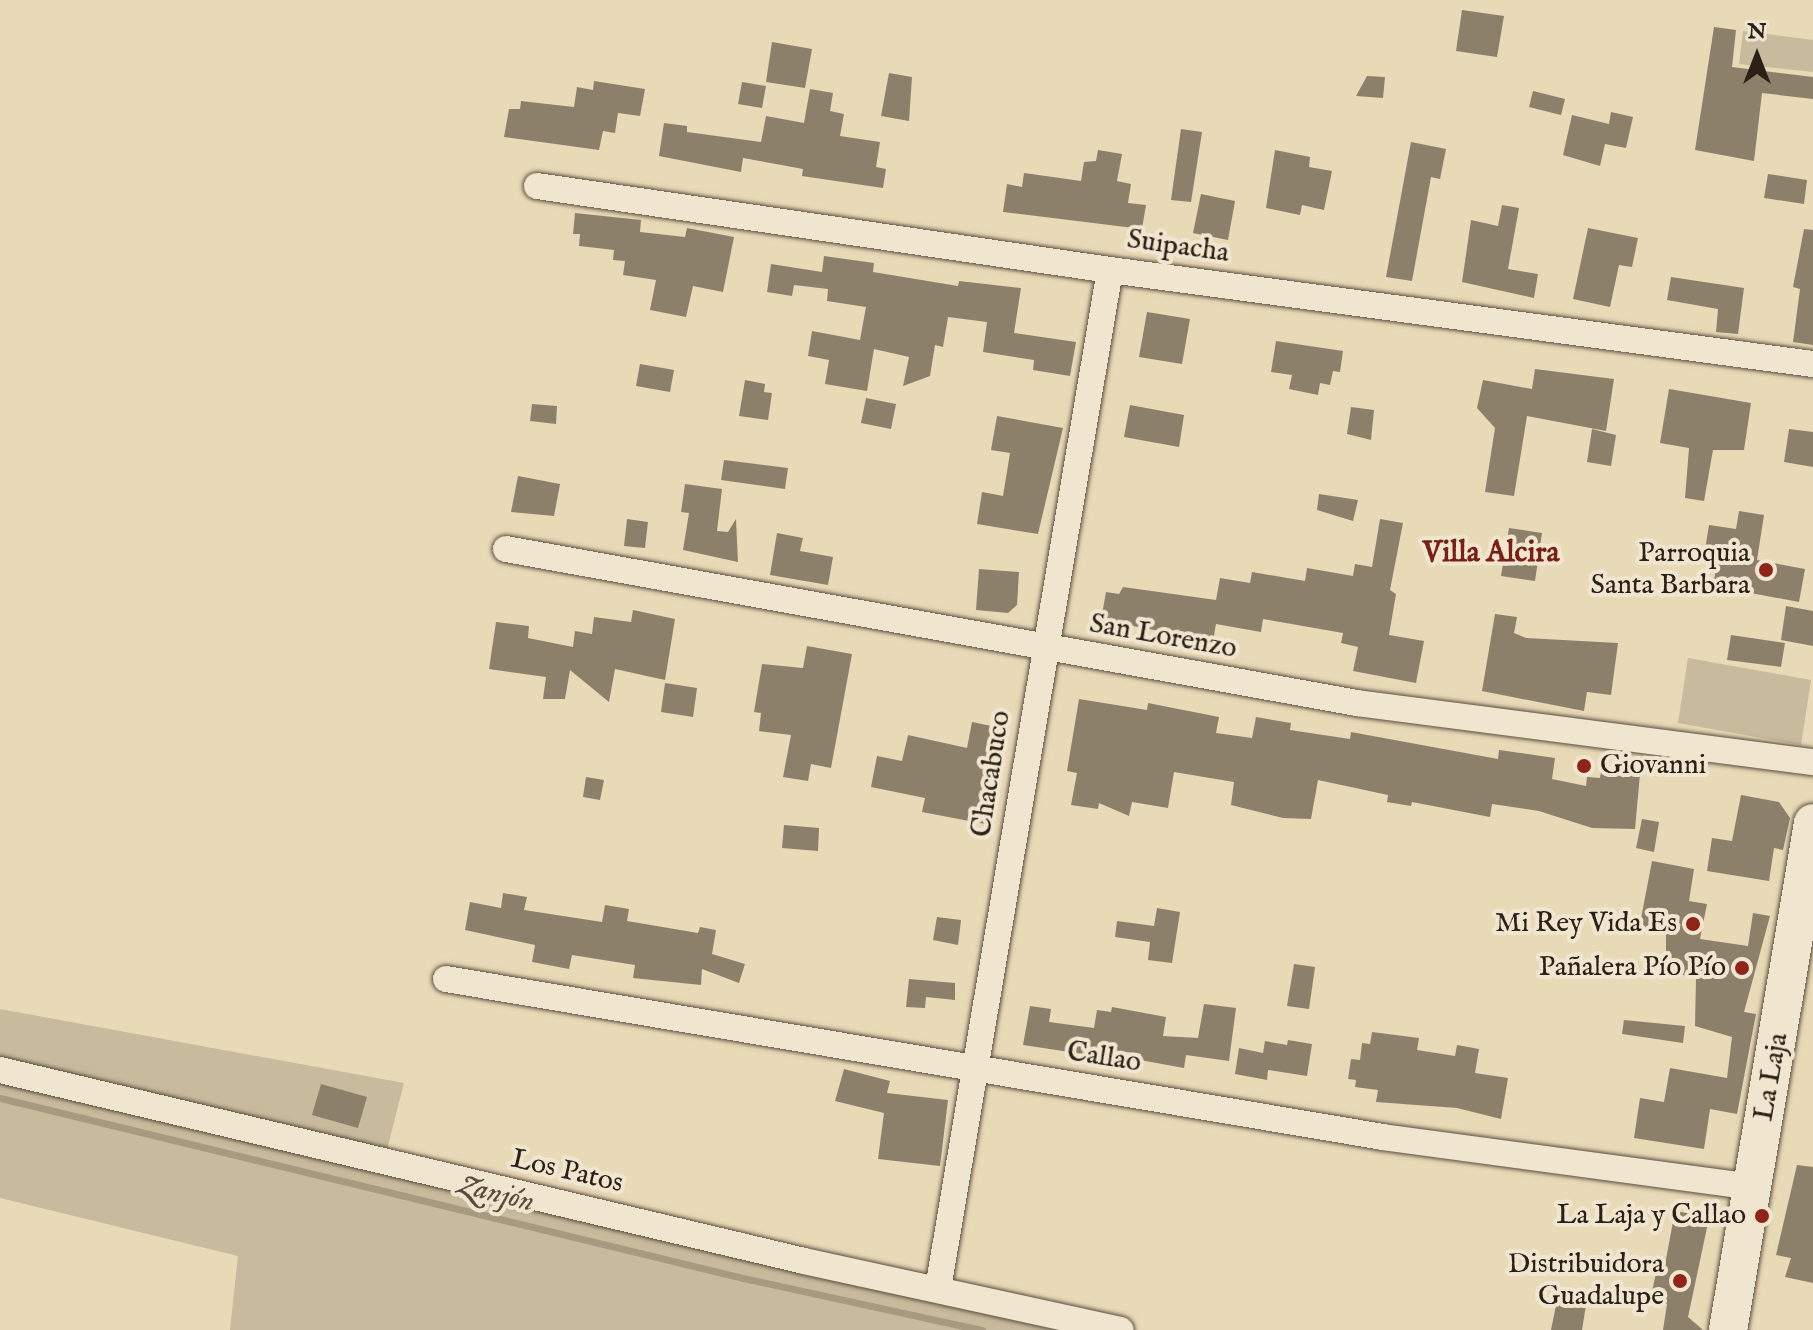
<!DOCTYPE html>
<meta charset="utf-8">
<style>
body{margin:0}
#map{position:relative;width:1813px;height:1330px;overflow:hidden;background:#e8d9b7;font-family:"IM FELL English",serif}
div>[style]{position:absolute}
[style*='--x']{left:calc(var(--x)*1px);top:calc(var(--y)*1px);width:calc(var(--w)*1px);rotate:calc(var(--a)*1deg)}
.green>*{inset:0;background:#c8ba9c}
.stream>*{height:7px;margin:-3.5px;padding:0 3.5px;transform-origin:3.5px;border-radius:3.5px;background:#a89a80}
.building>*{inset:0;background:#8d806a}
.roads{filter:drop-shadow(0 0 2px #5a4e3e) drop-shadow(0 0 2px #5a4e3e)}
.street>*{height:26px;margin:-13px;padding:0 13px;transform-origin:13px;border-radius:13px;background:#f0e6d0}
.secondary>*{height:38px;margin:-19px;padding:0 19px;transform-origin:19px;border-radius:19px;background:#f0e6d0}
.dots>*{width:22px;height:22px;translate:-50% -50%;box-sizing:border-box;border:4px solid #f0e6d0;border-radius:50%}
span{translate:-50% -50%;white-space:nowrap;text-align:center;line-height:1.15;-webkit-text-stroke:8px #f0e6d0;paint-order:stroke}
.street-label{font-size:28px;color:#2b2016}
.poi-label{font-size:28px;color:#2b2016}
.right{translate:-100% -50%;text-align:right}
.left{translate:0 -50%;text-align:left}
.neighbourhood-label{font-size:30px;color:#7a1f14;font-weight:700}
.water-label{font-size:30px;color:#574b3b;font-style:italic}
.north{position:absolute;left:1717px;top:16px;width:80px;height:80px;-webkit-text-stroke:6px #f0e6d0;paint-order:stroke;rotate:0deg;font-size:22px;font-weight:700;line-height:32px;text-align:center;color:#2b2016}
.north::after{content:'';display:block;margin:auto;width:28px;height:36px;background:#2b2016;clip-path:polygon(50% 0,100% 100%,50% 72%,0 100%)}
</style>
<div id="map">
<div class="green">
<div style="clip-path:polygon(1743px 31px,1813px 40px,1813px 72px,1739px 64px)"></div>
<div style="clip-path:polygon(1688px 658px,1811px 680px,1801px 745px,1678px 723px)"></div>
<div style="clip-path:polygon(0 1009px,404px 1083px,381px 1173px,1055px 1330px,230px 1330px,238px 1256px,0 1198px)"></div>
</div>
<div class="stream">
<div style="--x:0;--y:1098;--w:764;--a:13.62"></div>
<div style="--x:743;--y:1278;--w:245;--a:12.3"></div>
</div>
<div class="building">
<div style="clip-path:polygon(1462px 10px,1504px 16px,1497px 57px,1456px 51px)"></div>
<div style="clip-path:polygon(1714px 27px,1736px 30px,1732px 67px,1813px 77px,1813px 99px,1762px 93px,1754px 161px,1695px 150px)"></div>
<div style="clip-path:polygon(772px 42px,812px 49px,805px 88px,766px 82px)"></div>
<div style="clip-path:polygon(889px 73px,912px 77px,909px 121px,881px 116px)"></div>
<div style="clip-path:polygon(1367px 76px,1385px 77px,1383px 98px,1356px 96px)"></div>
<div style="clip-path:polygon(594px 81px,645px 89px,640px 116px,618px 113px,615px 133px,603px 131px,599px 150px,504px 137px,509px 109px,520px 109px,521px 101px,574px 107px,577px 87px,593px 90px)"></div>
<div style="clip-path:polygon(742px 82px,766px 86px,762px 108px,738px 104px)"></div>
<div style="clip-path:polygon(810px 89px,833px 93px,830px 111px,844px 114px,840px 136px,880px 142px,876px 167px,886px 169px,883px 188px,802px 176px,803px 169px,743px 158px,741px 172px,659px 156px,664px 123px,687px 126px,687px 132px,761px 142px,766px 116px,804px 123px)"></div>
<div style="clip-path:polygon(1533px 91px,1565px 99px,1561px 115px,1529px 107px)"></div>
<div style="clip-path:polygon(1611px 112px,1633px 117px,1626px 148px,1605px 144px,1600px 166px,1563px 155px,1572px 115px,1609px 124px)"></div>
<div style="clip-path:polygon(1181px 129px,1202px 132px,1191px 202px,1171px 200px)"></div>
<div style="clip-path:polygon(1411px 142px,1446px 149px,1440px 179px,1431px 177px,1412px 281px,1386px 277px)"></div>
<div style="clip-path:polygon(1098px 150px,1122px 154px,1117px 181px,1131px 184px,1128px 203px,1146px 205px,1142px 229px,1003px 212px,1007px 184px,1022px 187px,1024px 173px,1081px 181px,1084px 162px,1096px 161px)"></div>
<div style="clip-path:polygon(1275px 150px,1310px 157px,1309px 167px,1332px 171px,1324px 210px,1302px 205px,1300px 215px,1266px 208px)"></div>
<div style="clip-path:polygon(1768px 174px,1807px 180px,1804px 204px,1764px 198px)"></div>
<div style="clip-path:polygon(1201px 194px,1235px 201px,1228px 240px,1193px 233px)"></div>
<div style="clip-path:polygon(1502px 205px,1519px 208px,1508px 269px,1538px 274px,1534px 298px,1462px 282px,1471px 220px,1498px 226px)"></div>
<div style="clip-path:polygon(575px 213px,641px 220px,640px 232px,685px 237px,687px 228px,734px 237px,723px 292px,693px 286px,686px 317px,650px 310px,656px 280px,623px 275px,625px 261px,613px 260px,614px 250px,579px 246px,580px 234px,573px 234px)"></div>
<div style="clip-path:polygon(1588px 228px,1638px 238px,1632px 267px,1619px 265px,1610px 307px,1573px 299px)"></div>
<div style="clip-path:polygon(1804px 229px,1813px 230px,1813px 345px,1793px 342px,1800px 289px,1793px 287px)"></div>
<div style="clip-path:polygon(824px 256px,874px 263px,873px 272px,958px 286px,959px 281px,1021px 288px,1014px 333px,1076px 342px,1070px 376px,1033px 370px,1034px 360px,983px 352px,987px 322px,948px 317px,943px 347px,935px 345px,930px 376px,903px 386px,909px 357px,874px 349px,867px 391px,825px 384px,829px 360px,808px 356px,812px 331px,860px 340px,866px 307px,827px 301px,828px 289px,794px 285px,792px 296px,767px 292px,771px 264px,822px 272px)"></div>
<div style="clip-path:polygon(1671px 277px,1744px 288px,1738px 334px,1716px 332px,1718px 309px,1667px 300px)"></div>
<div style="clip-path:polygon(1147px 312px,1190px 319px,1182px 364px,1139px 357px)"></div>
<div style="clip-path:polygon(1276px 341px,1343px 351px,1340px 372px,1333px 371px,1330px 385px,1320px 383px,1318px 395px,1289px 389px,1292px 375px,1271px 372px)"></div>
<div style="clip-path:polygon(640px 364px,674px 370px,670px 392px,636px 386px)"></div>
<div style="clip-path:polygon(1535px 369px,1614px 379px,1606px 431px,1527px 416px,1514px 496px,1485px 492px,1495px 428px,1477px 408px,1483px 380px,1532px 389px)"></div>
<div style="clip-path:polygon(745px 380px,765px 384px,764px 392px,772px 393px,768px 420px,739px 416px)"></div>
<div style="clip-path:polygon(1669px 389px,1751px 403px,1744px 450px,1713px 450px,1704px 501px,1685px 498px,1689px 448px,1660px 443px)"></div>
<div style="clip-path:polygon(866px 398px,896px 404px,891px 429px,861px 423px)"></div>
<div style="clip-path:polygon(532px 404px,557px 406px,556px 424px,530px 421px)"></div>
<div style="clip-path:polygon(1130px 405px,1184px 415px,1179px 447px,1124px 437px)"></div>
<div style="clip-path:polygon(1351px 407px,1374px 410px,1371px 440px,1347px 434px)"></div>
<div style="clip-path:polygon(997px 416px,1063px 428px,1038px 534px,977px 524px,982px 492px,1003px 496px,1010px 453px,991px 450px)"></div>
<div style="clip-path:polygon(1592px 429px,1616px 435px,1611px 466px,1587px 462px)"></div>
<div style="clip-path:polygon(1789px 429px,1813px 432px,1813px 467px,1784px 462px)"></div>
<div style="clip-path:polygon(724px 460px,788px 468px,785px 489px,721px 480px)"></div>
<div style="clip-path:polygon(518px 476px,560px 484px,554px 516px,511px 512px)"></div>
<div style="clip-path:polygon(685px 484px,722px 489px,717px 531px,728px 532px,736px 519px,738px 562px,683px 550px,689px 513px,681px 512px)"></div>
<div style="clip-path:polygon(1319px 494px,1358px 500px,1353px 521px,1317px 510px)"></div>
<div style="clip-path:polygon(1739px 511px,1764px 515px,1757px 560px,1805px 569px,1799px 602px,1713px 586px,1718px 558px,1704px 556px,1709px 525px,1736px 529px)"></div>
<div style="clip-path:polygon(627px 519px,648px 522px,645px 548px,624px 546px)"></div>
<div style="clip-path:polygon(1380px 519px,1403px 523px,1390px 590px,1396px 594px,1389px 635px,1424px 641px,1416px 683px,1353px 671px,1358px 647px,1341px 643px,1343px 633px,1263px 619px,1261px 632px,1216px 624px,1213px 641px,1101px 620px,1106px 592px,1119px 594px,1123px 587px,1216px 600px,1220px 578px,1250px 583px,1252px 572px,1305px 581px,1307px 568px,1353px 576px,1355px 564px,1372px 567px)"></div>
<div style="clip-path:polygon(1509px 528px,1542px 533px,1535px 581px,1501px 576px)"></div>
<div style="clip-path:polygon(777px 533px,803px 538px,800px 551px,833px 557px,828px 585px,770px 575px)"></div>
<div style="clip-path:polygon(979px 569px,1019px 572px,1017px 605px,1008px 613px,976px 610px)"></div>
<div style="clip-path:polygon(1786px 606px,1813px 611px,1813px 646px,1781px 640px)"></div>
<div style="clip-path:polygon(633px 610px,675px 619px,665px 680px,615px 669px,609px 702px,570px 670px,565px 699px,543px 699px,546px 677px,489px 669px,496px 622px,529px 626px,528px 638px,573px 647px,575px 631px,592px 634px,594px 617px,631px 622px)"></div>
<div style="clip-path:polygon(1495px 614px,1517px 617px,1514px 633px,1526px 638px,1618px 643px,1611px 695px,1587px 692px,1584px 711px,1482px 691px)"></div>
<div style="clip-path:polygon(1731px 635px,1785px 643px,1781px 667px,1727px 660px)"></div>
<div style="clip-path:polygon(807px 646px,852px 654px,831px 768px,811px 764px,808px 781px,783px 777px,791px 735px,759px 731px,761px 713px,754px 712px,762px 664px,803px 668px)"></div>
<div style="clip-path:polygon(665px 683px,697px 688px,693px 717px,661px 712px)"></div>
<div style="clip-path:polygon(1079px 699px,1147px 710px,1148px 703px,1219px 717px,1216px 733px,1252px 738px,1256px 717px,1291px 723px,1290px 730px,1350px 739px,1351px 732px,1498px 759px,1499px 750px,1555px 758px,1552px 779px,1586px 786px,1587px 777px,1600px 778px,1601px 771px,1640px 774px,1635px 829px,1592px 828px,1539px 811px,1492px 804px,1490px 817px,1412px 802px,1411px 806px,1387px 802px,1388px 795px,1318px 780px,1311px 819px,1283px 818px,1231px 805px,1234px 782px,1174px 772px,1168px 808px,1132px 802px,1129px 816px,1099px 803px,1098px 809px,1071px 805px,1077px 773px,1067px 771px)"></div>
<div style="clip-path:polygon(972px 722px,1006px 729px,985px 824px,922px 812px,925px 798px,871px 787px,877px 756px,902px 761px,908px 735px,967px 748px)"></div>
<div style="clip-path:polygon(586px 777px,604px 780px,600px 800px,583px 797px)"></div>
<div style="clip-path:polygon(1741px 795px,1779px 802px,1790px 818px,1783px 850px,1774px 848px,1769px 881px,1707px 871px,1712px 838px,1732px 841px)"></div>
<div style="clip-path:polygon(1642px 819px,1659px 822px,1654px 852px,1636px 848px)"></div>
<div style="clip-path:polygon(784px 825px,819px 828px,818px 851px,782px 848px)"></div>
<div style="clip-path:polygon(1652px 861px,1694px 869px,1689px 901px,1707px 904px,1700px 939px,1748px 946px,1753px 913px,1770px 916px,1744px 1012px,1756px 1014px,1737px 1114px,1710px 1109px,1704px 1149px,1634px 1138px,1640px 1098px,1664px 1102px,1670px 1068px,1727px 1078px,1732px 1037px,1695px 1026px,1696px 978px,1666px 971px,1666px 933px,1639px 929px)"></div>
<div style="clip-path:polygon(503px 893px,527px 897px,524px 910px,602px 922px,605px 905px,629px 909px,627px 921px,698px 933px,700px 927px,716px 930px,712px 954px,745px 964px,739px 983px,702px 969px,701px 985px,633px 978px,635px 965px,572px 955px,569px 969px,532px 962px,535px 945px,465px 930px,470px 902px,501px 908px)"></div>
<div style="clip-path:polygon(1157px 908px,1180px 912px,1172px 963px,1148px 960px,1150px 942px,1115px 937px,1117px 921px,1154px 926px)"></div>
<div style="clip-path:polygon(937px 917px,961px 920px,958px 945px,933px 940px)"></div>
<div style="clip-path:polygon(1294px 964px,1315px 967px,1309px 1009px,1287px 1006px)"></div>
<div style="clip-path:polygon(909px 979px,955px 983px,955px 1000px,926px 997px,925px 1008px,906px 1007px)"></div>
<div style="clip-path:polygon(1204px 1004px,1236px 1008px,1229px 1061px,1186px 1055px,1184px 1068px,1140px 1060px,1141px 1054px,1091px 1047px,1090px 1055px,1023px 1045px,1030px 1006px,1051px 1009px,1049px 1022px,1094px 1028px,1097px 1010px,1111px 1012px,1112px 1007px,1166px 1017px,1163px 1036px,1198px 1038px)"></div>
<div style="clip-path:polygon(1624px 1020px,1685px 1026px,1683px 1043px,1622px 1034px)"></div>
<div style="clip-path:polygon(1372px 1032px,1419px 1038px,1417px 1050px,1455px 1056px,1457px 1045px,1479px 1049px,1475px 1073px,1508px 1078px,1501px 1119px,1457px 1108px,1376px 1102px,1378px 1090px,1355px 1087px,1356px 1080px,1348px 1079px,1351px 1059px,1360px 1060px,1362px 1043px,1370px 1044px)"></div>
<div style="clip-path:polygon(1288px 1040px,1312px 1044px,1307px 1076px,1268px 1070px,1267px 1080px,1235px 1074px,1239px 1048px,1263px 1053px,1265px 1041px,1287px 1045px)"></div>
<div style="clip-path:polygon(844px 1069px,890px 1081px,887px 1093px,948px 1100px,940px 1166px,878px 1159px,884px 1113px,835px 1101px)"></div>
<div style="clip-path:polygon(321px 1084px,367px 1097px,358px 1128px,312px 1115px)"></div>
<div style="clip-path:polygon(1797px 1165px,1813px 1167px,1813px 1283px,1785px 1277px,1791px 1258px,1776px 1255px)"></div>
<div style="clip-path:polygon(1675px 1211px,1704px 1216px,1708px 1223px,1688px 1317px,1703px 1330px,1663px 1330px,1667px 1304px,1650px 1300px,1657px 1269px,1664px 1270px)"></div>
<div style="clip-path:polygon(1557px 1300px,1586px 1305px,1582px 1330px,1551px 1330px)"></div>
</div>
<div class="roads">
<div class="street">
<div style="--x:537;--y:186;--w:579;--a:8.34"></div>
<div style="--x:1110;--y:270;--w:709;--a:7.62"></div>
<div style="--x:506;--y:549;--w:865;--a:10.26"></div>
<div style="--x:1357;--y:703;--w:460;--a:7.4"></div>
<div style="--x:446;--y:979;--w:950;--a:9.57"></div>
<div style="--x:1383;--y:1137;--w:373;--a:7.7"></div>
<div style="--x:0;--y:1070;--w:826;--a:13.36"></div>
<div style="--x:804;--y:1261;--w:324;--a:12.3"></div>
<div style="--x:938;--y:1289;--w:1033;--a:-80.42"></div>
</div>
<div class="secondary">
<div style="--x:1728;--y:1330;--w:514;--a:-80.48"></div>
</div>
</div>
<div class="dots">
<div style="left:1766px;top:570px;background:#8f2418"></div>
<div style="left:1584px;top:766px;background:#8f2418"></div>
<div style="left:1693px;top:924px;background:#8f2418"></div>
<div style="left:1742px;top:968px;background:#8f2418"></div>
<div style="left:1762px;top:1216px;background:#8f2418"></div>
<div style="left:1680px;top:1281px;background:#8f2418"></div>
</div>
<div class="street-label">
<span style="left:1178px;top:247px;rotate:8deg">Suipacha</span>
<span style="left:1163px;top:637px;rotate:10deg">San Lorenzo</span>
<span style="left:992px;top:774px;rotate:-81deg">Chacabuco</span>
<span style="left:1104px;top:1058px;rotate:9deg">Callao</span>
<span style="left:1772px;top:1077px;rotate:-80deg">La Laja</span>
<span style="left:567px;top:1172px;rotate:13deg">Los Patos</span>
</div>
<div class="poi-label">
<span class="right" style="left:1750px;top:570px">Parroquia<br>Santa Barbara</span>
<span class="left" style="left:1600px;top:766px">Giovanni</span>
<span class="right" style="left:1677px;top:924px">Mi Rey Vida Es</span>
<span class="right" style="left:1726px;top:968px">Pañalera Pío Pío</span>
<span class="right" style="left:1746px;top:1216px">La Laja y Callao</span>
<span class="right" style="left:1664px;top:1281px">Distribuidora<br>Guadalupe</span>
</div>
<div class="neighbourhood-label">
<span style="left:1491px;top:553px">Villa Alcira</span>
</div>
<div class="water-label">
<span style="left:496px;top:1194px;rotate:14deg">Zanjón</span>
</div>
<div class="north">N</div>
</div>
